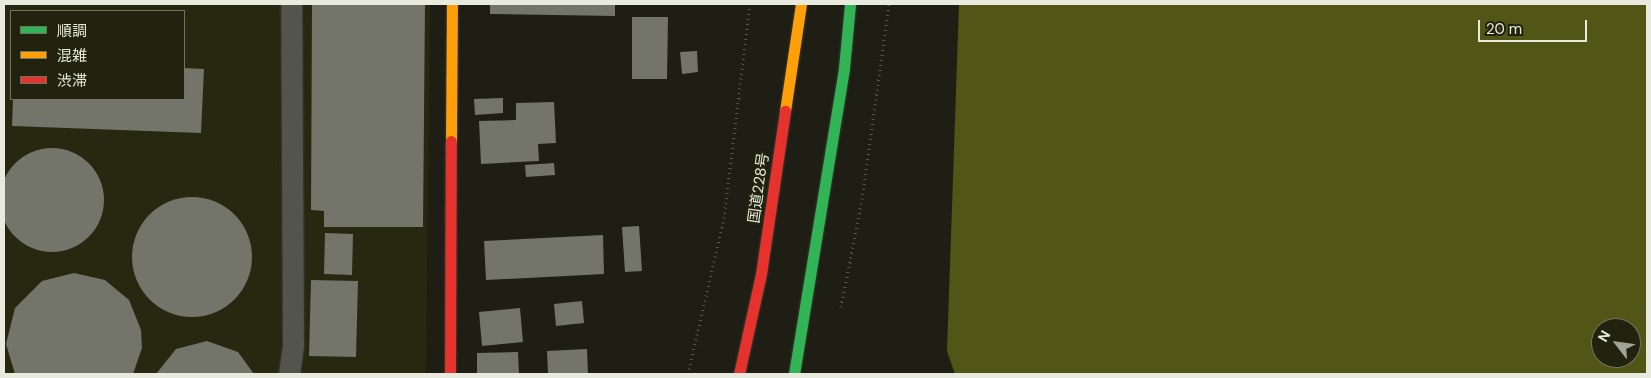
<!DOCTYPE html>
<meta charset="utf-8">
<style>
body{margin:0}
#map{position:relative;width:1651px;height:378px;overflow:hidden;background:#1e1e14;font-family:"DM Sans","Noto Sans JP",sans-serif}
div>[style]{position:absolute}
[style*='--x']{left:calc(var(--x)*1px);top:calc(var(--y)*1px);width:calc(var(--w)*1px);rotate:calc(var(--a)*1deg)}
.built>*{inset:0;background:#26280f}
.water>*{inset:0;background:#515616}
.building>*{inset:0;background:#73746a}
.round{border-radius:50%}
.path>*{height:3px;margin-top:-1.5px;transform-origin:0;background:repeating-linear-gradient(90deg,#565750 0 1px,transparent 0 5px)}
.roads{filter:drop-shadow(0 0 1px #383931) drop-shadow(0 0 1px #383931)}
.lane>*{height:21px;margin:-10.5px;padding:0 10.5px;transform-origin:10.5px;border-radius:10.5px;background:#53544b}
.fast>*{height:11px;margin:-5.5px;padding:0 5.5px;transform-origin:5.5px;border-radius:5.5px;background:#30b455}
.slow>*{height:11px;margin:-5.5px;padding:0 5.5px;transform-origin:5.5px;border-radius:5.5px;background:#ff9f0a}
.jam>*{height:11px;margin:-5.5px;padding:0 5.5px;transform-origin:5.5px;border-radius:5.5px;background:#e5322d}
span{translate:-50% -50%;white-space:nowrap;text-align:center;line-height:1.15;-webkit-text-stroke:5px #21230f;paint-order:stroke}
.street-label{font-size:15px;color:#e7eadc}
.frame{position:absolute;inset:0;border:5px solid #e7eadc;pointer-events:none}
.legend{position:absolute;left:10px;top:10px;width:175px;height:90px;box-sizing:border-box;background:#21230f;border:1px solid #707361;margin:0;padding:6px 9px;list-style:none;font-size:15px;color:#e7eadc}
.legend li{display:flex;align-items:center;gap:10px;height:25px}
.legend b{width:25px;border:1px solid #707361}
.north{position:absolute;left:1591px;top:318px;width:50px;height:50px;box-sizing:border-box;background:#21230f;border:1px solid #707361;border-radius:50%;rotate:300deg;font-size:14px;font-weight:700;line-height:20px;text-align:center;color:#e7eadc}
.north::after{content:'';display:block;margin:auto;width:18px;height:22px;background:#a1a396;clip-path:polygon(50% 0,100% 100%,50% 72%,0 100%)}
.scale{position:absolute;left:1478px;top:20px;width:109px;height:22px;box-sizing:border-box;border:2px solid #e7eadc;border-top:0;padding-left:6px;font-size:15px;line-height:18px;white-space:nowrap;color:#e7eadc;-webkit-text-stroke:4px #21230f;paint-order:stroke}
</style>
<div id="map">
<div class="built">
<div style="clip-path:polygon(evenodd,4px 4px,430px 4px,426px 374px,4px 374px,4px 4px,11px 11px,184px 11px,184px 99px,11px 99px,11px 11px)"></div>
</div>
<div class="water">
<div style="clip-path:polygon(evenodd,959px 4px,1647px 4px,1647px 374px,955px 374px,947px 351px,959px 4px,1601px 328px,1631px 328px,1631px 358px,1601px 358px,1601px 328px)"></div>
</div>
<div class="building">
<div style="clip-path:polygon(312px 4px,425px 4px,423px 227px,324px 227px,324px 211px,311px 210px)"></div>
<div style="clip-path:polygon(490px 4px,615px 4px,615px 16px,490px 14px)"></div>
<div style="clip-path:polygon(632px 17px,668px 17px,667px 79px,632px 79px)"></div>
<div style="clip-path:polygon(697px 51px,698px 72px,682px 74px,680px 52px)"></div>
<div style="clip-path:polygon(184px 68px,204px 69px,201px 133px,12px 126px,13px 99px,184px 99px)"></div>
<div style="clip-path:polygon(503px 98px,503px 113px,475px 115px,474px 99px)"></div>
<div style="clip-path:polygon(554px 102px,556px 143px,538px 144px,539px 161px,481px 164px,479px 121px,516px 120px,516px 103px)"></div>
<div class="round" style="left:0;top:148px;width:104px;height:104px"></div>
<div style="clip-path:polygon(554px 163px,555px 175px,526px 177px,525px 165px)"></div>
<div class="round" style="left:132px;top:197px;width:120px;height:120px"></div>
<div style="clip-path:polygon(639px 226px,642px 271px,625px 272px,622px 227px)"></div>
<div style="clip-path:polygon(325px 233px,353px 234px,352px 275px,324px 274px)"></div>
<div style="clip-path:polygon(603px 235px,604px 274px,486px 280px,484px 241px)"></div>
<div style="clip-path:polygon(74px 273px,105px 280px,129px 300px,141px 330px,142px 348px,133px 374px,15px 374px,6px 344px,15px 308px,42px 281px)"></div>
<div style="clip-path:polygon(311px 280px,358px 281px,356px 357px,309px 356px)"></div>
<div style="clip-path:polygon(582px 301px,584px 323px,556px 326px,554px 304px)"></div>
<div style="clip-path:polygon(520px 308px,523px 342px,482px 346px,479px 312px)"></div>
<div style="clip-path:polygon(207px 341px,238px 352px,254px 374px,156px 374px,176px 349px)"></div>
<div style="clip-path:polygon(587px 349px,588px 374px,548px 374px,547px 351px)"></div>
<div style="clip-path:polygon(518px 352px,519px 374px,477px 374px,477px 353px)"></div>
</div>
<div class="path">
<div style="--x:841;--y:307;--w:110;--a:-79"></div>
<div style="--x:862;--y:199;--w:197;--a:-82.1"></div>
<div style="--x:688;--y:374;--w:160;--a:-77"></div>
<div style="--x:724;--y:218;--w:216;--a:-83.1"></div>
</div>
<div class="roads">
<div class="lane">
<div style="--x:289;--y:374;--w:29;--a:-82"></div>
<div style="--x:293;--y:345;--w:341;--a:-90.3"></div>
</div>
<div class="fast">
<div style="--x:794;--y:374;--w:310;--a:-80.7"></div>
<div style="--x:844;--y:68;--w:64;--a:-84.6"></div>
</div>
<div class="slow">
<div style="--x:785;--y:111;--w:108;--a:-81.5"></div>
<div style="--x:451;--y:141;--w:137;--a:-89.6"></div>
</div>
<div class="jam">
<div style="--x:450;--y:374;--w:233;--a:-89.8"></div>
<div style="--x:739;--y:374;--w:102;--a:-77.6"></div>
<div style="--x:761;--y:274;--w:165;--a:-81.6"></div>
</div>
</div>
<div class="street-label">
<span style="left:759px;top:188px;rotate:-82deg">国道228号</span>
</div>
<div class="frame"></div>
<ul class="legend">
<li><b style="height:6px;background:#30b455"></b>順調</li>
<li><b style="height:6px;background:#ff9f0a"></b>混雑</li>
<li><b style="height:6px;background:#e5322d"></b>渋滞</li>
</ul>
<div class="north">N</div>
<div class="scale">20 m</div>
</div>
